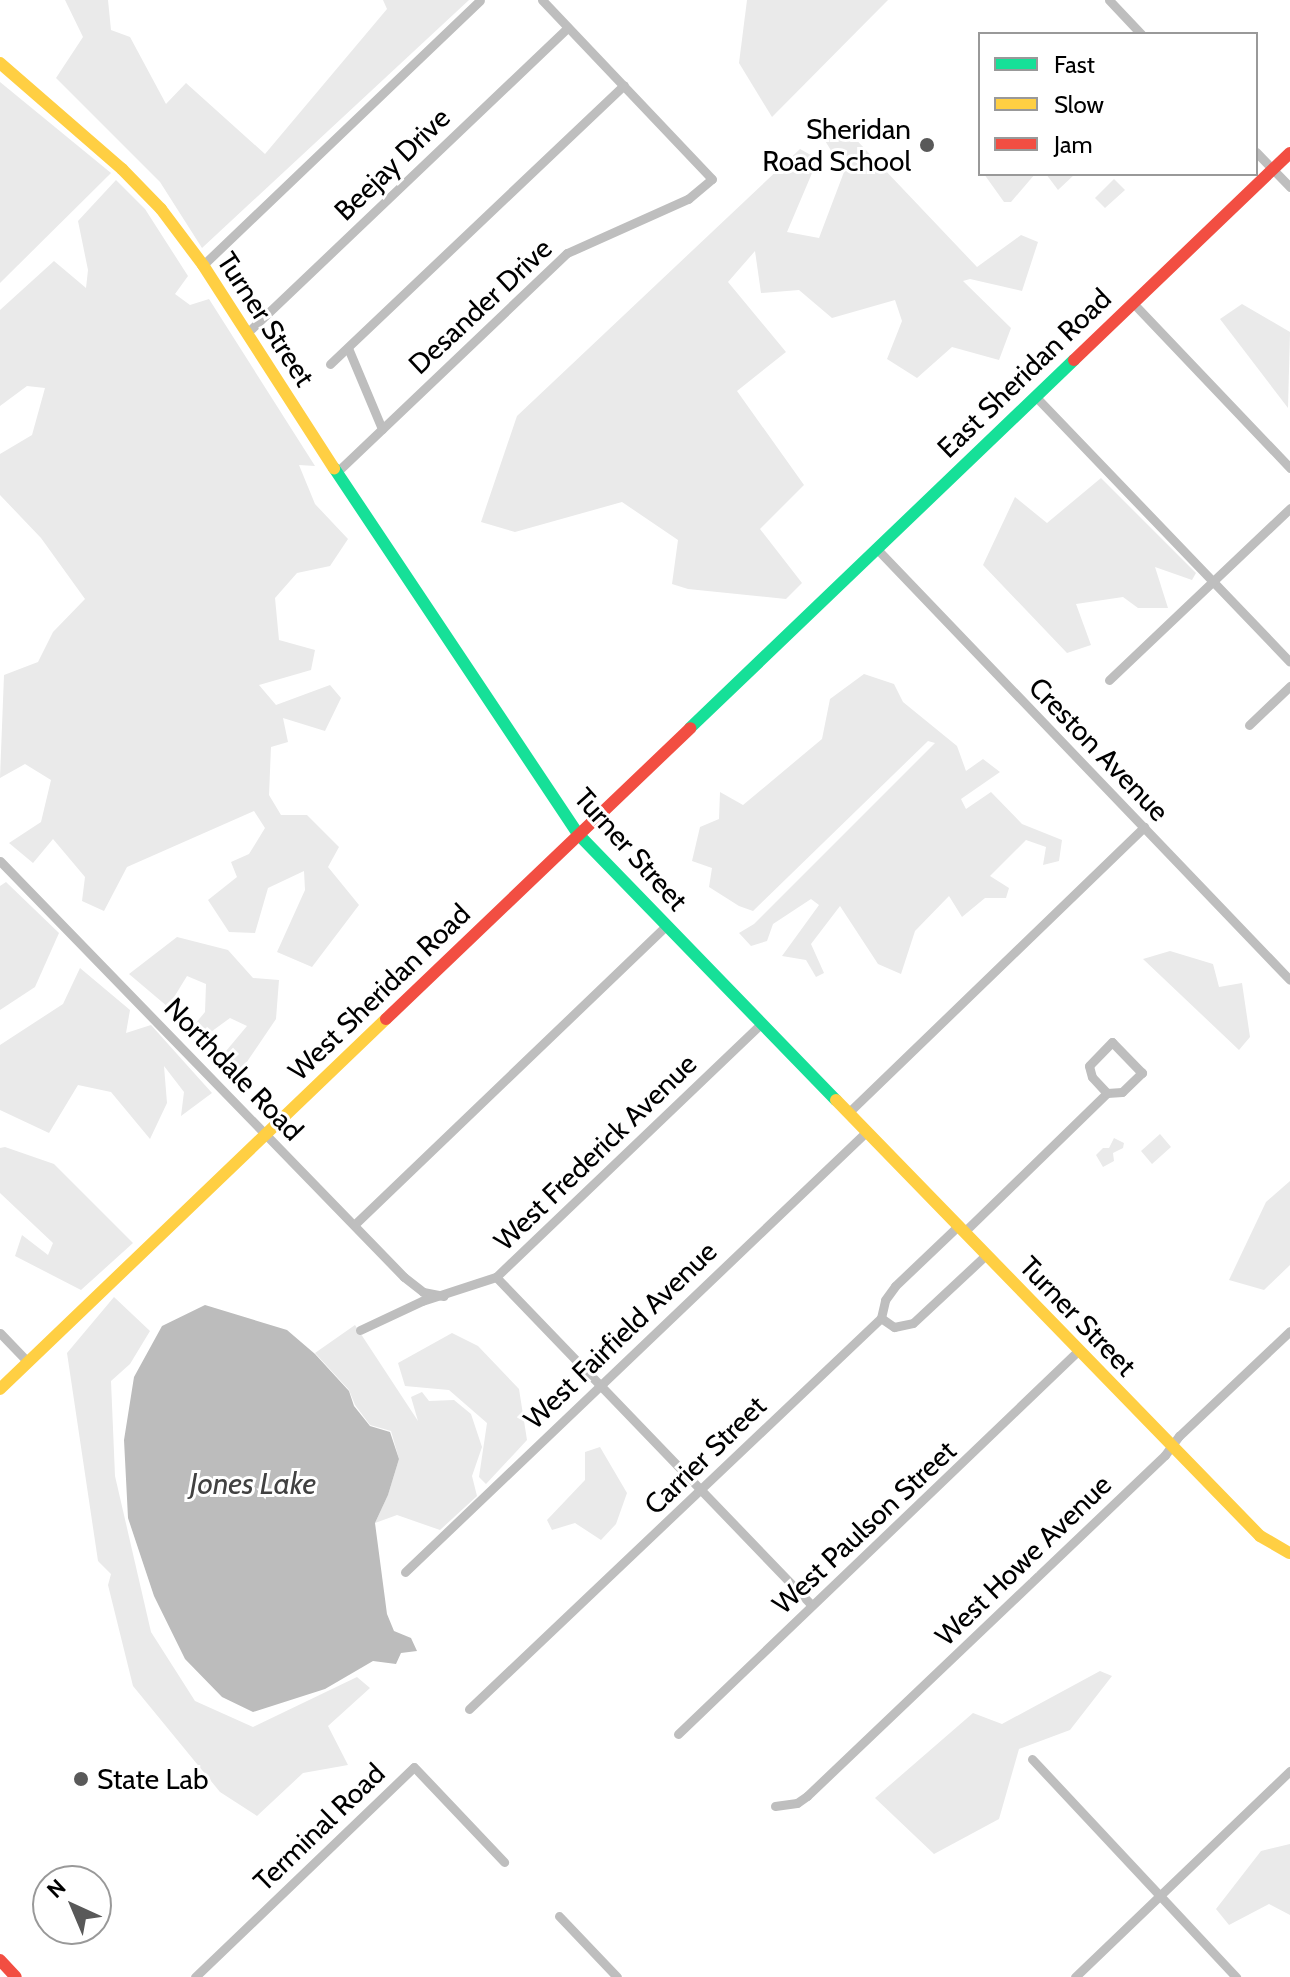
<!DOCTYPE html>
<style>
body{margin:0}
#map{position:relative;width:1290px;height:1977px;overflow:hidden;background:#fff;font-family:Cabin,sans-serif}
div>[style]{position:absolute}
[style*='--x']{left:calc(var(--x)*1px);top:calc(var(--y)*1px);width:calc(var(--w)*1px);rotate:calc(var(--a)*1deg)}
.green>*{inset:0;background:#eaeaea}
.water>*{inset:0;background:#bcbcbc}
.street>*{height:9px;margin:-4.5px;padding:0 4.5px;transform-origin:4.5px;border-radius:4.5px;background:#bebebe}
.fast>*{height:12px;margin:-6px;padding:0 6px;transform-origin:6px;border-radius:6px;background:#16e098}
.slow>*{height:12px;margin:-6px;padding:0 6px;transform-origin:6px;border-radius:6px;background:#ffcf43}
.jam>*{height:12px;margin:-6px;padding:0 6px;transform-origin:6px;border-radius:6px;background:#f24e42}
.dots>*{width:22px;height:22px;translate:-50% -50%;box-sizing:border-box;border:4px solid #fff;border-radius:50%}
span{translate:-50% -50%;white-space:nowrap;text-align:center;line-height:1.15;-webkit-text-stroke:6px #fff;paint-order:stroke}
.poi-label{font-size:28px;color:#000}
.right{translate:-100% -50%;text-align:right}
.left{translate:0 -50%;text-align:left}
.street-label{font-size:28px;color:#000}
.water-label{font-size:30px;color:#414141;font-style:italic}
.legend{position:absolute;left:978px;top:32px;width:280px;height:144px;box-sizing:border-box;background:#fff;border:2px solid #999;margin:0;padding:10px 14px;list-style:none;font-size:24px;color:#000}
.legend li{display:flex;align-items:center;gap:16px;height:40px}
.legend b{width:40px;border:2px solid #999}
.north{position:absolute;left:32px;top:1865px;width:80px;height:80px;box-sizing:border-box;background:#fff;border:2px solid #999;border-radius:50%;rotate:316deg;font-size:22px;font-weight:700;line-height:32px;text-align:center;color:#000}
.north::after{content:'';display:block;margin:auto;width:28px;height:36px;background:#595959;clip-path:polygon(50% 0,100% 100%,50% 72%,0 100%)}
</style>
<div id="map">
<div class="green">
<div style="clip-path:polygon(65px 0,108px 0,111px 30px,130px 37px,166px 104px,186px 83px,265px 154px,387px 9px,383px 0,469px 0,202px 248px,160px 182px,56px 78px,83px 37px)"></div>
<div style="clip-path:polygon(747px 0,888px 0,772px 117px,739px 63px)"></div>
<div style="clip-path:polygon(0 82px,111px 173px,0 283px)"></div>
<div style="clip-path:polygon(846px 129px,977px 267px,1021px 235px,1038px 242px,1022px 291px,970px 279px,963px 281px,1011px 328px,999px 360px,952px 347px,917px 378px,887px 359px,902px 321px,895px 300px,832px 318px,799px 290px,761px 293px,755px 251px,728px 282px,786px 352px,737px 391px,804px 485px,760px 529px,802px 583px,786px 599px,688px 589px,672px 584px,678px 540px,622px 502px,515px 532px,481px 522px,517px 416px,800px 149px,818px 159px,787px 232px,819px 238px,844px 172px,821px 134px)"></div>
<div style="clip-path:polygon(984px 174px,1035px 174px,1011px 202px,1004px 202px)"></div>
<div style="clip-path:polygon(1046px 174px,1075px 174px,1058px 190px)"></div>
<div style="clip-path:polygon(1114px 179px,1125px 190px,1105px 208px,1095px 198px)"></div>
<div style="clip-path:polygon(116px 180px,145px 209px,188px 276px,175px 294px,190px 305px,209px 299px,315px 466px,299px 465px,315px 504px,348px 539px,330px 566px,297px 573px,275px 598px,279px 640px,315px 650px,311px 670px,259px 685px,276px 705px,330px 685px,341px 698px,325px 731px,283px 718px,288px 742px,271px 747px,269px 795px,281px 815px,307px 815px,339px 847px,328px 867px,359px 905px,312px 967px,277px 952px,305px 890px,304px 871px,268px 888px,255px 933px,229px 932px,208px 900px,237px 877px,231px 862px,249px 854px,265px 828px,254px 811px,127px 867px,104px 911px,82px 901px,85px 877px,53px 839px,33px 863px,9px 843px,41px 822px,51px 780px,25px 764px,0 778px,4px 675px,38px 662px,53px 632px,85px 599px,41px 538px,0 495px,0 454px,32px 435px,45px 388px,27px 386px,0 406px,0 310px,54px 261px,86px 288px,88px 270px,78px 221px)"></div>
<div style="clip-path:polygon(1242px 304px,1290px 332px,1288px 408px,1220px 319px)"></div>
<div style="clip-path:polygon(1101px 478px,1196px 573px,1192px 580px,1155px 567px,1168px 608px,1138px 608px,1123px 597px,1076px 604px,1091px 645px,1067px 653px,983px 565px,1015px 497px,1047px 523px)"></div>
<div style="clip-path:polygon(864px 674px,894px 684px,903px 702px,957px 746px,966px 771px,983px 759px,1000px 772px,961px 799px,966px 809px,991px 792px,1022px 824px,1062px 840px,1059px 861px,1043px 865px,1046px 847px,1026px 840px,990px 876px,1009px 888px,1006px 898px,985px 898px,962px 917px,949px 896px,915px 931px,901px 974px,878px 964px,840px 906px,811px 944px,824px 973px,816px 977px,806px 960px,782px 956px,819px 905px,811px 899px,773px 924px,767px 941px,751px 946px,739px 933px,754px 924px,935px 743px,928px 741px,753px 911px,739px 906px,709px 887px,712px 868px,692px 861px,700px 827px,719px 819px,720px 792px,743px 805px,822px 739px,830px 699px)"></div>
<div style="clip-path:polygon(6px 882px,59px 933px,35px 987px,0 1010px,0 886px)"></div>
<div style="clip-path:polygon(177px 937px,228px 950px,253px 978px,279px 980px,276px 1019px,236px 1078px,216px 1063px,247px 1026px,230px 1018px,204px 1037px,195px 1024px,205px 1012px,206px 984px,187px 976px,168px 1007px,129px 974px)"></div>
<div style="clip-path:polygon(1170px 951px,1213px 964px,1219px 987px,1242px 983px,1250px 1037px,1239px 1050px,1143px 959px)"></div>
<div style="clip-path:polygon(80px 968px,130px 1010px,126px 1033px,151px 1025px,212px 1093px,181px 1116px,184px 1092px,164px 1066px,167px 1103px,150px 1139px,111px 1092px,78px 1085px,49px 1133px,0 1110px,0 1045px,63px 1004px)"></div>
<div style="clip-path:polygon(1160px 1134px,1171px 1147px,1152px 1164px,1141px 1151px)"></div>
<div style="clip-path:polygon(1114px 1138px,1124px 1143px,1123px 1148px,1113px 1153px,1114px 1161px,1103px 1167px,1096px 1155px,1103px 1148px,1109px 1148px)"></div>
<div style="clip-path:polygon(5px 1147px,54px 1164px,133px 1243px,81px 1290px,15px 1256px,22px 1235px,48px 1255px,53px 1243px,0 1193px,0 1148px)"></div>
<div style="clip-path:polygon(1290px 1181px,1290px 1265px,1264px 1290px,1229px 1280px,1266px 1202px)"></div>
<div style="clip-path:polygon(114px 1297px,150px 1331px,130px 1364px,111px 1381px,115px 1476px,151px 1632px,195px 1701px,253px 1727px,357px 1677px,370px 1688px,328px 1726px,348px 1765px,303px 1773px,257px 1816px,220px 1792px,133px 1686px,108px 1585px,111px 1574px,98px 1561px,67px 1353px)"></div>
<div style="clip-path:polygon(355px 1325px,418px 1421px,411px 1397px,422px 1392px,429px 1401px,454px 1400px,471px 1414px,482px 1447px,472px 1476px,477px 1496px,440px 1530px,397px 1515px,375px 1523px,388px 1495px,399px 1459px,391px 1431px,370px 1425px,355px 1405px,349px 1390px,315px 1353px)"></div>
<div style="clip-path:polygon(452px 1333px,478px 1346px,519px 1389px,527px 1440px,486px 1484px,479px 1477px,487px 1423px,449px 1390px,405px 1386px,398px 1363px)"></div>
<div style="clip-path:polygon(600px 1447px,627px 1493px,616px 1524px,601px 1540px,575px 1523px,552px 1530px,547px 1520px,585px 1480px,585px 1452px)"></div>
<div style="clip-path:polygon(1100px 1671px,1112px 1676px,1070px 1730px,1019px 1749px,999px 1819px,934px 1854px,875px 1798px,973px 1713px,1002px 1724px)"></div>
<div style="clip-path:polygon(1290px 1844px,1290px 1915px,1269px 1904px,1229px 1925px,1216px 1909px,1261px 1851px)"></div>
</div>
<div class="water">
<div style="clip-path:polygon(205px 1305px,287px 1330px,315px 1354px,349px 1391px,354px 1406px,370px 1426px,390px 1432px,399px 1459px,388px 1495px,375px 1523px,387px 1614px,394px 1631px,411px 1638px,417px 1651px,401px 1653px,396px 1664px,373px 1661px,325px 1689px,253px 1712px,222px 1697px,185px 1659px,154px 1596px,128px 1518px,124px 1440px,134px 1377px,162px 1326px)"></div>
</div>
<div class="street">
<div style="--x:1109;--y:0;--w:47;--a:46.7"></div>
<div style="--x:1256;--y:152;--w:49;--a:45.8"></div>
<div style="--x:203;--y:265;--w:383;--a:-43.7"></div>
<div style="--x:1133;--y:303;--w:228;--a:46.4"></div>
<div style="--x:247;--y:333;--w:443;--a:-43.6"></div>
<div style="--x:348;--y:348;--w:88;--a:67.2"></div>
<div style="--x:330;--y:364;--w:405;--a:-43.5"></div>
<div style="--x:1035;--y:396;--w:368;--a:46.2"></div>
<div style="--x:338;--y:471;--w:316;--a:-43.6"></div>
<div style="--x:567;--y:253;--w:133;--a:-24.1"></div>
<div style="--x:688;--y:199;--w:31;--a:-40"></div>
<div style="--x:712;--y:179;--w:247;--a:-133.5"></div>
<div style="--x:876;--y:548;--w:598;--a:46.22"></div>
<div style="--x:1109;--y:680;--w:250;--a:-43.5"></div>
<div style="--x:1249;--y:725;--w:57;--a:-43.6"></div>
<div style="--x:0;--y:861;--w:580;--a:45.84"></div>
<div style="--x:404;--y:1277;--w:24;--a:38"></div>
<div style="--x:423;--y:1292;--w:21;--a:11"></div>
<div style="--x:848;--y:1113;--w:412;--a:-44"></div>
<div style="--x:354;--y:1225;--w:432;--a:-43.8"></div>
<div style="--x:964;--y:1232;--w:199;--a:-44.2"></div>
<div style="--x:1107;--y:1093;--w:15;--a:-4"></div>
<div style="--x:1122;--y:1092;--w:28;--a:-44"></div>
<div style="--x:1142;--y:1073;--w:43;--a:-134.1"></div>
<div style="--x:1112;--y:1042;--w:33;--a:134"></div>
<div style="--x:1089;--y:1066;--w:11;--a:75"></div>
<div style="--x:1092;--y:1077;--w:22;--a:47"></div>
<div style="--x:496;--y:1277;--w:455;--a:46.1"></div>
<div style="--x:881;--y:1318;--w:16;--a:35"></div>
<div style="--x:894;--y:1327;--w:19;--a:-12"></div>
<div style="--x:913;--y:1323;--w:100;--a:-43"></div>
<div style="--x:360;--y:1330;--w:68;--a:-25.1"></div>
<div style="--x:422;--y:1301;--w:78;--a:-18"></div>
<div style="--x:496;--y:1277;--w:366;--a:-43.7"></div>
<div style="--x:0;--y:1333;--w:40;--a:46"></div>
<div style="--x:405;--y:1572;--w:637;--a:-43.66"></div>
<div style="--x:469;--y:1709;--w:568;--a:-43.5"></div>
<div style="--x:881;--y:1318;--w:18;--a:-77"></div>
<div style="--x:885;--y:1300;--w:17;--a:-54"></div>
<div style="--x:895;--y:1286;--w:87;--a:-43.6"></div>
<div style="--x:678;--y:1734;--w:554;--a:-43.76"></div>
<div style="--x:1032;--y:1759;--w:299;--a:46.9"></div>
<div style="--x:775;--y:1806;--w:22;--a:-8"></div>
<div style="--x:797;--y:1803;--w:12;--a:-35"></div>
<div style="--x:807;--y:1796;--w:494;--a:-43.6"></div>
<div style="--x:1165;--y:1455;--w:24;--a:-54"></div>
<div style="--x:1179;--y:1436;--w:153;--a:-43.4"></div>
<div style="--x:559;--y:1916;--w:84;--a:46.4"></div>
<div style="--x:195;--y:1977;--w:303;--a:-43.8"></div>
<div style="--x:414;--y:1767;--w:131;--a:46.5"></div>
<div style="--x:1075;--y:1977;--w:298;--a:-43.8"></div>
</div>
<div class="fast">
<div style="--x:334;--y:468;--w:440;--a:56.3"></div>
<div style="--x:578;--y:834;--w:371;--a:45.9"></div>
<div style="--x:690;--y:728;--w:532;--a:-43.78"></div>
</div>
<div class="slow">
<div style="--x:0;--y:63;--w:162;--a:41"></div>
<div style="--x:122;--y:169;--w:56;--a:45.7"></div>
<div style="--x:161;--y:209;--w:70;--a:53.1"></div>
<div style="--x:203;--y:265;--w:242;--a:57.2"></div>
<div style="--x:836;--y:1100;--w:608;--a:45.8"></div>
<div style="--x:1260;--y:1536;--w:34;--a:30"></div>
<div style="--x:0;--y:1389;--w:535;--a:-43.79"></div>
</div>
<div class="jam">
<div style="--x:1074;--y:360;--w:299;--a:-43.8"></div>
<div style="--x:386;--y:1019;--w:421;--a:-43.7"></div>
<div style="--x:0;--y:1960;--w:23;--a:47"></div>
</div>
<div class="dots">
<div style="left:927px;top:145px;background:#595959"></div>
<div style="left:81px;top:1779px;background:#595959"></div>
</div>
<div class="poi-label">
<span class="right" style="left:911px;top:145px">Sheridan<br>Road School</span>
<span class="left" style="left:97px;top:1779px">State Lab</span>
</div>
<div class="street-label">
<span style="left:392px;top:164px;rotate:-44deg">Beejay Drive</span>
<span style="left:480px;top:306px;rotate:-43deg">Desander Drive</span>
<span style="left:266px;top:319px;rotate:57deg">Turner Street</span>
<span style="left:1024px;top:373px;rotate:-44deg">East Sheridan Road</span>
<span style="left:1099px;top:749px;rotate:46deg">Creston Avenue</span>
<span style="left:631px;top:849px;rotate:48deg">Turner Street</span>
<span style="left:379px;top:992px;rotate:-44deg">West Sheridan Road</span>
<span style="left:234px;top:1069px;rotate:46deg">Northdale Road</span>
<span style="left:595px;top:1152px;rotate:-44deg">West Frederick Avenue</span>
<span style="left:1078px;top:1316px;rotate:46deg">Turner Street</span>
<span style="left:620px;top:1335px;rotate:-44deg">West Fairfield Avenue</span>
<span style="left:705px;top:1455px;rotate:-44deg">Carrier Street</span>
<span style="left:864px;top:1527px;rotate:-43deg">West Paulson Street</span>
<span style="left:1023px;top:1560px;rotate:-44deg">West Howe Avenue</span>
<span style="left:319px;top:1827px;rotate:-44deg">Terminal Road</span>
</div>
<div class="water-label">
<span style="left:253px;top:1484px">Jones Lake</span>
</div>
<ul class="legend">
<li><b style="height:10px;background:#16e098"></b>Fast</li>
<li><b style="height:10px;background:#ffcf43"></b>Slow</li>
<li><b style="height:10px;background:#f24e42"></b>Jam</li>
</ul>
<div class="north">N</div>
</div>
